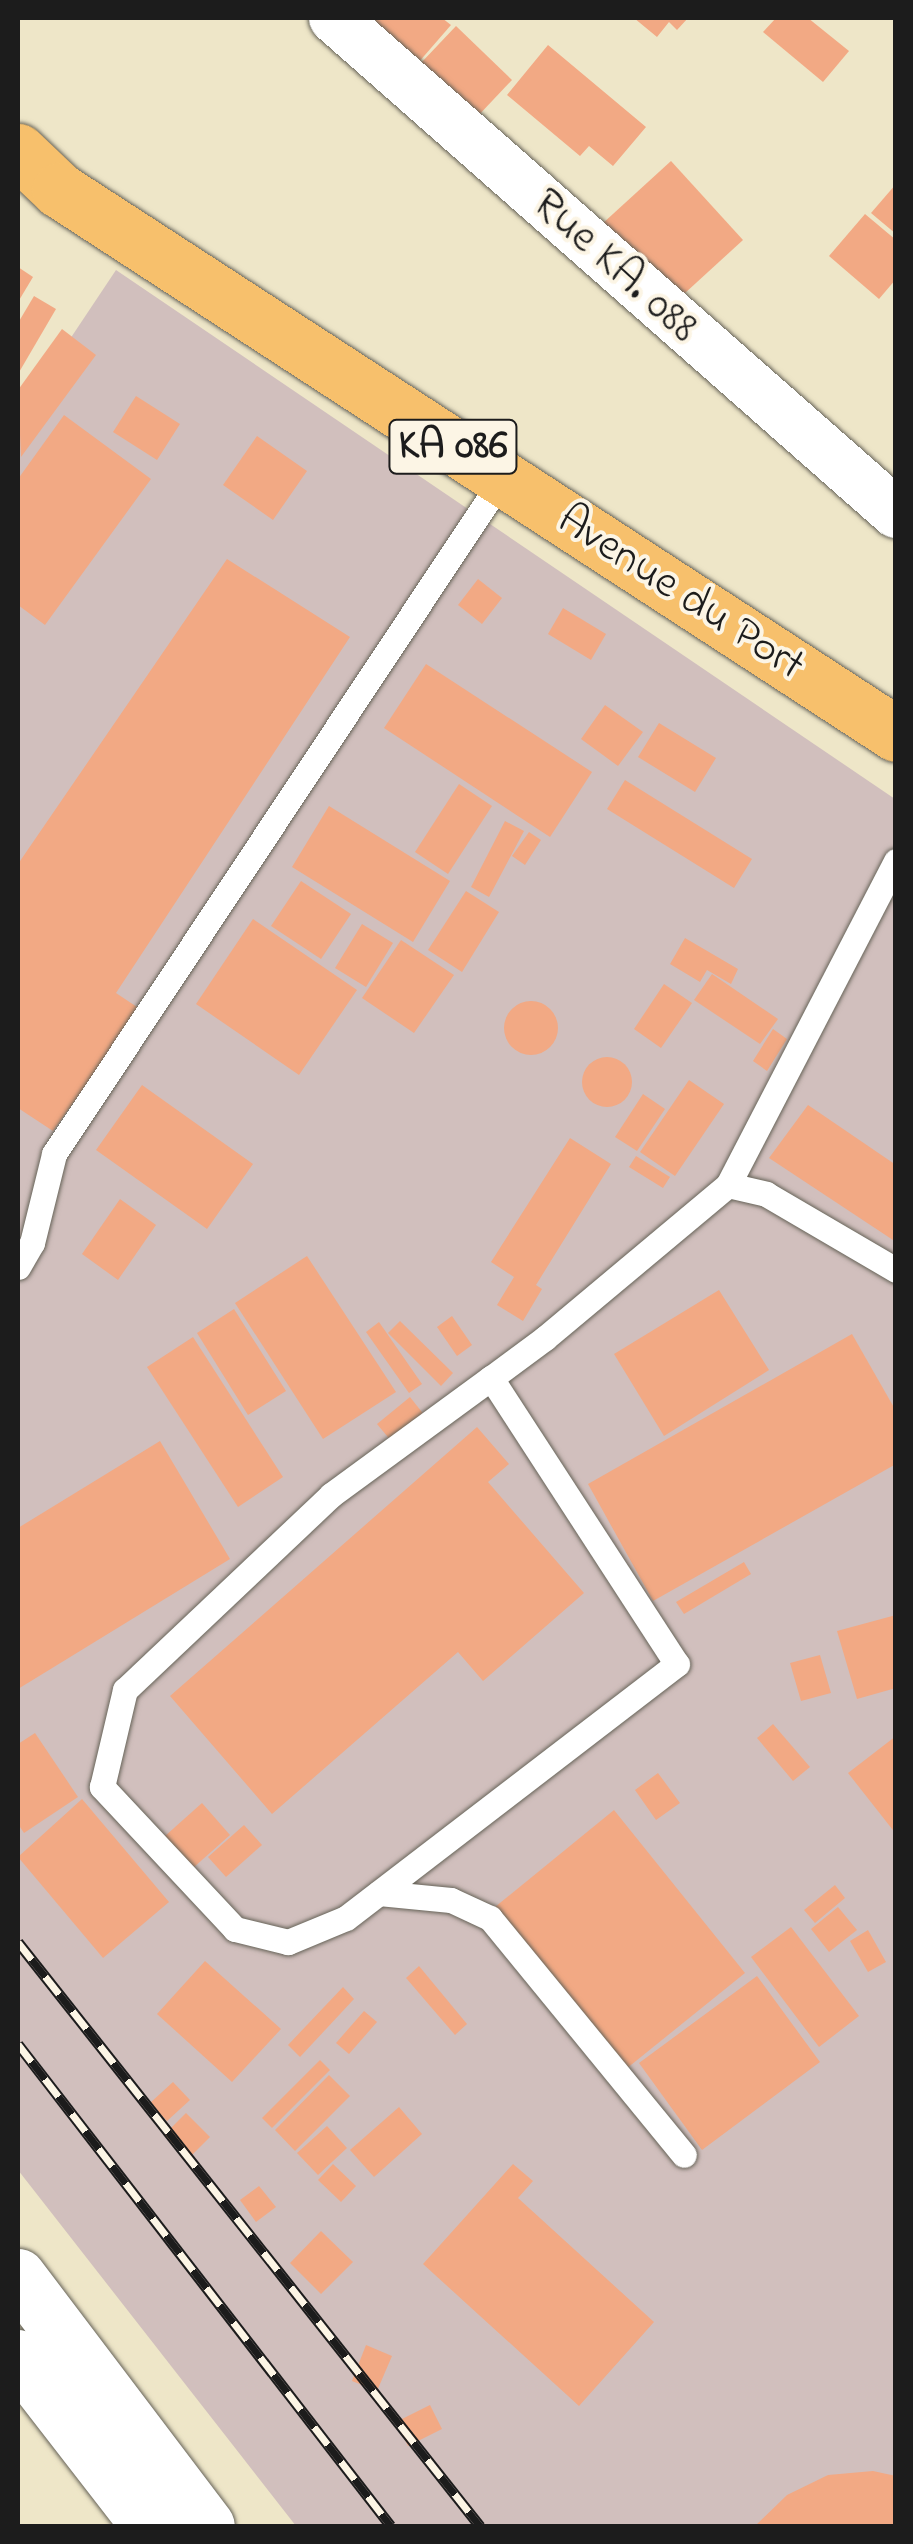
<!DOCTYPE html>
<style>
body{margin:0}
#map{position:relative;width:913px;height:2544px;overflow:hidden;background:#eee6c8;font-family:"Indie Flower",sans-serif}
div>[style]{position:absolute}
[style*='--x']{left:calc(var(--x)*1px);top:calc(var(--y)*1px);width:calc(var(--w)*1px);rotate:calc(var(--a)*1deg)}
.industrial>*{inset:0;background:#d1bfbd}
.building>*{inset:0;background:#f2a984}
.round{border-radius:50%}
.roads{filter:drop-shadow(0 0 2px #666358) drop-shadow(0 0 2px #666358)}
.service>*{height:25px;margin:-12.5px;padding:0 12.5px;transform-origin:12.5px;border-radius:12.5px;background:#fff}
.minor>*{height:50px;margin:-25px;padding:0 25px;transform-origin:25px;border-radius:25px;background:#fff}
.tertiary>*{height:55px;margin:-27.5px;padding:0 27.5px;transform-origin:27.5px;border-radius:27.5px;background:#fff}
.primary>*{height:55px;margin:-27.5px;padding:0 27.5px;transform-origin:27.5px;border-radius:27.5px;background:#f7c06c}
.rail>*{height:11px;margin-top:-5.5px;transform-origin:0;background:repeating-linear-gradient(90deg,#fcf5e5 0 22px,#1c1c1c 0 44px);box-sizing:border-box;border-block:2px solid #1c1c1c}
span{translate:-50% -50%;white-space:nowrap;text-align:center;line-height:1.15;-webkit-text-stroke:8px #fcf5e5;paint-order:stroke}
.shield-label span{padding:2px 8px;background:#fcf5e5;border:2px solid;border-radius:8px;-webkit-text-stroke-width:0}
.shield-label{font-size:42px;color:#1c1c1c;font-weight:700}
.street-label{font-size:45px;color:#1c1c1c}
.frame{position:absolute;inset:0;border:20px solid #1c1c1c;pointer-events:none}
</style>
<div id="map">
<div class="industrial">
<div style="clip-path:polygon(116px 270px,895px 799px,895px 2526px,296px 2526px,18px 2170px,18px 417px)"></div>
</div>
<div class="building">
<div style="clip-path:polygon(378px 18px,442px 18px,451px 25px,418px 63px,373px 23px)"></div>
<div style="clip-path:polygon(634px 18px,688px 18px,677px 30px,669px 22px,657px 37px)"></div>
<div style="clip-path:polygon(776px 18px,808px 18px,849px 51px,823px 82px,763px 32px)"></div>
<div style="clip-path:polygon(456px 26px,512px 80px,476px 118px,420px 64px)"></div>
<div style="clip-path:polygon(548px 45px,646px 127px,613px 166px,589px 146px,580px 156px,507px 95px)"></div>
<div style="clip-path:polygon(671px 161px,743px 240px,673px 304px,602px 224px)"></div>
<div style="clip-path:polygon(896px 184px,896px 234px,871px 213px)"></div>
<div style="clip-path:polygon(865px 214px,896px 240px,896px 279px,879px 299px,829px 256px)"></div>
<div style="clip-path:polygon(18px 267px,33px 277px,18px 302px)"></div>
<div style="clip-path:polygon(34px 296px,56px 309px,18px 374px,18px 323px)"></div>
<div style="clip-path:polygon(62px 329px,96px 355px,21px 457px,18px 390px)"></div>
<div style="clip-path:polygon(136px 396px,180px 424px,157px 460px,113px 432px)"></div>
<div style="clip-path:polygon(64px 415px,151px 479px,45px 625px,18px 605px,18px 479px)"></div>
<div style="clip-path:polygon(257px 436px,307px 471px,273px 520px,223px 485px)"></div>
<div style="clip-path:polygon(227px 559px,350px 637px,116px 993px,140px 1009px,53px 1131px,18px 1108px,18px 864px)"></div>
<div style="clip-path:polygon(478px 579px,502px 598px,482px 624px,458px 605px)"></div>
<div style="clip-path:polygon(563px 608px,606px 634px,591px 660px,548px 634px)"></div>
<div style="clip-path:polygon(426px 664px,592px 772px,550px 837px,384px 728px)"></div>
<div style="clip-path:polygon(605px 705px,643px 732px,618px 766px,581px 739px)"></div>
<div style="clip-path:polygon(659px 723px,716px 758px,695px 792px,638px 757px)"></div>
<div style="clip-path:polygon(625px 780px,752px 859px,734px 888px,607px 809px)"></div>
<div style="clip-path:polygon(459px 784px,492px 806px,448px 874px,415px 852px)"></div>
<div style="clip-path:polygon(329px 806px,450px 881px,413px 942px,292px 867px)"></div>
<div style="clip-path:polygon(505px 821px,524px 831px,489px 897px,471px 887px)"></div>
<div style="clip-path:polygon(529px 832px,541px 840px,525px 865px,512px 856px)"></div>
<div style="clip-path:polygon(301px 881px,351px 914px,321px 959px,271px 926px)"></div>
<div style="clip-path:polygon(466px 891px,499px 912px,462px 972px,428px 950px)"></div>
<div style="clip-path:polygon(253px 919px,357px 990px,299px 1075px,196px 1004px)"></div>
<div style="clip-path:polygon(362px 924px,393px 943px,366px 987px,335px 968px)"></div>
<div style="clip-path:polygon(685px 938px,738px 969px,731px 984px,707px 970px,700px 982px,670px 964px)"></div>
<div style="clip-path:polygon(401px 940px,454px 975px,414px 1033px,362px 998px)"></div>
<div style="clip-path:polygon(712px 974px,778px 1019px,760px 1044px,694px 1000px)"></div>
<div style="clip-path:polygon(664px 984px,692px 1003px,661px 1048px,634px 1029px)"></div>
<div class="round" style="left:504px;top:1001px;width:54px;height:54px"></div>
<div style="clip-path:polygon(773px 1029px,787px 1039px,767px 1071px,753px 1061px)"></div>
<div class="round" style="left:582px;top:1057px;width:50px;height:50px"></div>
<div style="clip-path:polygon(689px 1080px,724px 1104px,675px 1176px,640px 1152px)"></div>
<div style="clip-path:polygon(142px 1085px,253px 1164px,207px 1229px,96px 1150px)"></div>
<div style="clip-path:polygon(643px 1094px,665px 1109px,637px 1151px,615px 1137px)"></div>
<div style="clip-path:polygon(808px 1105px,896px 1165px,896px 1242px,769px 1158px)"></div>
<div style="clip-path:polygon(570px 1138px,611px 1164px,536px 1285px,542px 1289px,523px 1321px,497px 1305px,514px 1277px,491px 1262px)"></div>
<div style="clip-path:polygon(636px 1156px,670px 1177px,663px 1188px,629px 1167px)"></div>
<div style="clip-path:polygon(120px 1199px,156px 1225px,118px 1280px,82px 1254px)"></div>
<div style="clip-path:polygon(307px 1256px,396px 1392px,323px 1439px,235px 1303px)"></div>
<div style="clip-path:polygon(719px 1290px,769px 1370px,664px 1436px,614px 1354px)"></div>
<div style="clip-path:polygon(234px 1309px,286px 1391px,248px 1415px,197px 1333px)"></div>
<div style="clip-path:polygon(452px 1316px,472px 1345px,457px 1356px,437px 1327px)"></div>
<div style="clip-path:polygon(400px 1321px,453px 1373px,441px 1386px,388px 1333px)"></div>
<div style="clip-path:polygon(379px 1322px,422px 1384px,409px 1393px,366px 1332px)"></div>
<div style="clip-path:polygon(852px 1334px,896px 1411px,896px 1464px,653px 1601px,588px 1484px)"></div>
<div style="clip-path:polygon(193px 1337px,283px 1477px,238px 1507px,147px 1367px)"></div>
<div style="clip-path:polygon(410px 1397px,425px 1416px,392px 1442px,377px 1424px)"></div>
<div style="clip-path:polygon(477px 1427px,509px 1464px,488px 1482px,584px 1593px,483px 1681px,458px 1652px,272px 1814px,170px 1696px)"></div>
<div style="clip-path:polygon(160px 1441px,230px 1559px,18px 1689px,18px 1528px)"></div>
<div style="clip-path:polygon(744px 1562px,751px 1574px,684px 1614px,676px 1602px)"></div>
<div style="clip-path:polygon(896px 1615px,896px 1688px,857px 1699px,837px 1631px)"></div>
<div style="clip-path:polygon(820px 1655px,831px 1693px,801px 1701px,790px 1663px)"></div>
<div style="clip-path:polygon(773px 1724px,810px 1767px,793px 1781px,757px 1738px)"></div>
<div style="clip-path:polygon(35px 1733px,78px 1797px,24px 1833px,18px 1824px,18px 1744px)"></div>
<div style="clip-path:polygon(896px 1736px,896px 1834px,848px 1773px)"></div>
<div style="clip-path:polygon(658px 1773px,680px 1803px,656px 1820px,635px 1790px)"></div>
<div style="clip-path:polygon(82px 1799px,169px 1902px,103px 1958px,18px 1857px)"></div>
<div style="clip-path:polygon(202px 1803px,230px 1835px,193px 1868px,165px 1836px)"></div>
<div style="clip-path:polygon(614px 1810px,745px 1973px,626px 2069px,495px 1907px)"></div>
<div style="clip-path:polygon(244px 1825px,262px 1845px,226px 1877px,208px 1857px)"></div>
<div style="clip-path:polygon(835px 1885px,845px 1898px,815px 1923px,804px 1910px)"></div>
<div style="clip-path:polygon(838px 1907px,857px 1930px,829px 1952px,811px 1929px)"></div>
<div style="clip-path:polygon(791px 1927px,859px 2016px,819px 2047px,751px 1957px)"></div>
<div style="clip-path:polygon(868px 1930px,886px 1962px,868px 1972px,850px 1941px)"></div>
<div style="clip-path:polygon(205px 1961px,281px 2029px,232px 2082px,157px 2014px)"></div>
<div style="clip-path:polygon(419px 1966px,467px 2024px,455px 2035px,406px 1978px)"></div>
<div style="clip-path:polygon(757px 1976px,820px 2062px,702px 2150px,639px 2063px)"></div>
<div style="clip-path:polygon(343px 1987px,354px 1999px,300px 2057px,288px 2045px)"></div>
<div style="clip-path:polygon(364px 2011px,377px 2022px,349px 2054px,336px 2043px)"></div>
<div style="clip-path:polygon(320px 2060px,330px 2070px,272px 2128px,262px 2118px)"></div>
<div style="clip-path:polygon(329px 2075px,350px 2096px,295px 2151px,275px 2130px)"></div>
<div style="clip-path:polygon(173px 2082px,190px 2100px,167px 2121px,150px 2103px)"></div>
<div style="clip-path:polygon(399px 2107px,422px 2134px,374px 2177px,350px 2150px)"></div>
<div style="clip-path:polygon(186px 2113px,210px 2137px,188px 2159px,164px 2135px)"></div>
<div style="clip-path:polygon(327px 2126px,347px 2148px,318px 2175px,297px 2153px)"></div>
<div style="clip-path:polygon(333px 2164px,356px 2186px,341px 2202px,318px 2180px)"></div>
<div style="clip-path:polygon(513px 2164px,533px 2181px,518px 2198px,654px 2322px,579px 2406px,423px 2264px)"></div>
<div style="clip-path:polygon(259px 2186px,276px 2207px,256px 2222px,240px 2200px)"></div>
<div style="clip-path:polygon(321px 2231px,353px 2262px,321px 2294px,290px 2263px)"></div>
<div style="clip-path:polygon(366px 2345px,392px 2356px,377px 2391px,352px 2381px)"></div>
<div style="clip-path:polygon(430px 2405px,442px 2429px,408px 2446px,396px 2422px)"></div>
<div style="clip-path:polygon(873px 2471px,896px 2476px,896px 2526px,755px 2526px,787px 2495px,828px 2475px)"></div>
</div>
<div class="roads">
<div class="service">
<div style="--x:728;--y:1185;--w:39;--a:13"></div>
<div style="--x:766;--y:1194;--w:151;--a:30.3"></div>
<div style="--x:18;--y:1267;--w:28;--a:-60"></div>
<div style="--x:32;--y:1243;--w:92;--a:-76.1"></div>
<div style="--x:54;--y:1154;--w:810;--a:-56.43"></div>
<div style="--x:491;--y:1378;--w:341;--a:57"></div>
<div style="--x:677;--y:1664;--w:417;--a:142.5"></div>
<div style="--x:346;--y:1918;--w:63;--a:157.5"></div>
<div style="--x:288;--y:1942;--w:55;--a:-166.2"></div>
<div style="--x:235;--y:1929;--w:195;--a:-133.1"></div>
<div style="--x:102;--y:1787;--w:100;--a:-76.7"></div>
<div style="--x:125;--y:1690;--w:284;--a:-43.4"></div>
<div style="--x:331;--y:1495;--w:198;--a:-36.2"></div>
<div style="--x:491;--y:1378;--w:67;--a:-36.5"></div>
<div style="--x:545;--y:1338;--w:239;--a:-39.9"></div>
<div style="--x:728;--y:1185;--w:365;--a:-62.6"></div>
<div style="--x:379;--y:1893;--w:72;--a:5.6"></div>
<div style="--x:451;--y:1900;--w:43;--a:24.8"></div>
<div style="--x:490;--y:1918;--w:306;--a:50.7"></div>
</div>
<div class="minor">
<div style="--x:334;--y:18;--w:749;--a:41.37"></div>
</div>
<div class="tertiary">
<div style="--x:18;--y:2276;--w:313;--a:52.9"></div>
<div style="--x:18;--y:2357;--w:214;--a:52.2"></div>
</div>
<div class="primary">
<div style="--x:18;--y:151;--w:57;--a:43.6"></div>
<div style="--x:59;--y:190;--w:998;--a:33.02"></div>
</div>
</div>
<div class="rail">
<div style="--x:18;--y:1942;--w:745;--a:51.65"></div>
<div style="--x:18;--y:2044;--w:609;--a:52.27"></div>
</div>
<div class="shield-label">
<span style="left:453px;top:447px">KA 086</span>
</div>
<div class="street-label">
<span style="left:614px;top:267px;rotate:42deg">Rue KA. 088</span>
<span style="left:680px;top:594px;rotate:33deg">Avenue du Port</span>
</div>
<div class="frame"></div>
</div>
